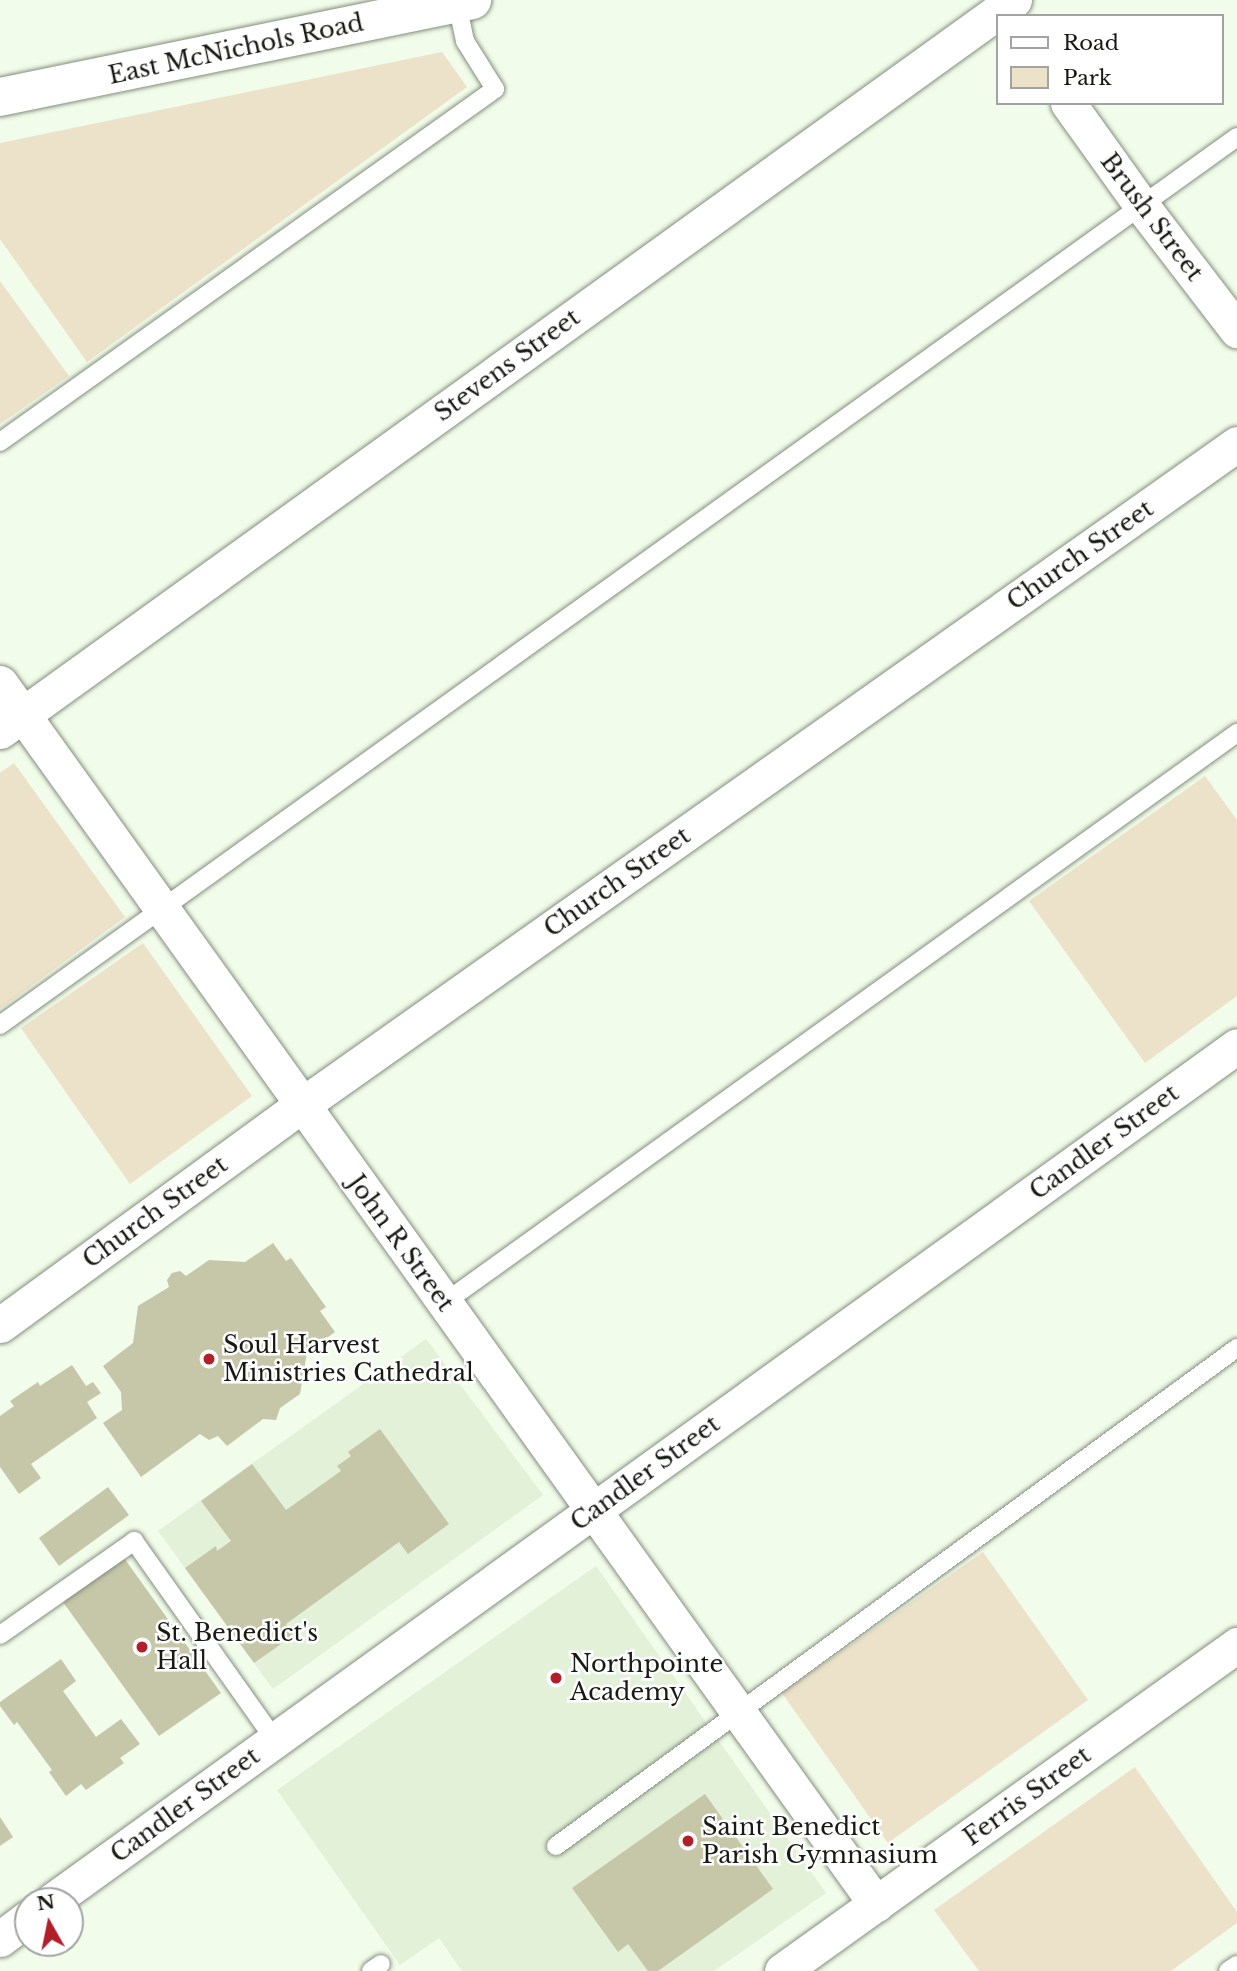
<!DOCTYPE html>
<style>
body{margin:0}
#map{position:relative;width:1237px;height:1971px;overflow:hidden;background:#f1fcea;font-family:"Libre Baskerville",serif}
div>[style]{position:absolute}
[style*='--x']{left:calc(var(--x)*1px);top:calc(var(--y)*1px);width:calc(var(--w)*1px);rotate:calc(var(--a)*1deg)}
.built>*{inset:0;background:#e2f1d8}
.green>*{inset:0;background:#ece2c9}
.building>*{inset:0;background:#c5c7a8}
.roads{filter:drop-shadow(0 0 2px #848e7d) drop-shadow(0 0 2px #848e7d)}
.service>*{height:18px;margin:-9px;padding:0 9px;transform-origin:9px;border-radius:9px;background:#fff}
.minor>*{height:35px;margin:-17.5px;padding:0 17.5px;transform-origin:17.5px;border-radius:17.5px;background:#fff}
.secondary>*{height:38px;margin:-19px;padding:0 19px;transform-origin:19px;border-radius:19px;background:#fff}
.dots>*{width:19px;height:19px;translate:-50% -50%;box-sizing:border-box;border:4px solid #fff;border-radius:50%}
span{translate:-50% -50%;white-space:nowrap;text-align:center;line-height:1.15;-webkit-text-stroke:5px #fff;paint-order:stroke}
.street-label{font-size:24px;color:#171b14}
.poi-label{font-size:24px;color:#171b14}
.left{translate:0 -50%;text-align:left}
.legend{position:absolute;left:996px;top:14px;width:228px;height:91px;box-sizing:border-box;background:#fff;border:2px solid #a2a4a1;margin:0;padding:9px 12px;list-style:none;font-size:21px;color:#171b14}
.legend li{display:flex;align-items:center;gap:14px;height:35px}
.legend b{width:35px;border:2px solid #a2a4a1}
.north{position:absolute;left:14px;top:1887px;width:70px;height:70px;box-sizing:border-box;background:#fff;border:2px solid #a2a4a1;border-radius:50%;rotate:351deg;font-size:19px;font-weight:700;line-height:28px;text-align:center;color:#171b14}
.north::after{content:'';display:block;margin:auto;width:24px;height:32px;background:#b11f2a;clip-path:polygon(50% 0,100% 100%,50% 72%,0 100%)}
</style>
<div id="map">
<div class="built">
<div style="clip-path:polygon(426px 1339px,543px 1495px,273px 1689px,158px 1531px)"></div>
<div style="clip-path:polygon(596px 1566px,826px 1893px,714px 1971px,462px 1971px,439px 1938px,400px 1965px,277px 1790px)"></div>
</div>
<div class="green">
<div style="clip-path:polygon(442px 52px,467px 87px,87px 362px,0 239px,0 143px)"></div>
<div style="clip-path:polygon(0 281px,69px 376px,0 424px)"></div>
<div style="clip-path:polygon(14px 763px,125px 917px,0 1009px,0 773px)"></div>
<div style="clip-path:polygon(1205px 776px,1237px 820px,1237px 996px,1145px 1063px,1029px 901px)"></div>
<div style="clip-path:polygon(143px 943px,252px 1096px,130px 1184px,21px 1028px)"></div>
<div style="clip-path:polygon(983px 1552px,1088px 1700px,888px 1843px,782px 1693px)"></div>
<div style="clip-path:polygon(1135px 1767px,1237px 1912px,1237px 1923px,1171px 1971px,979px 1971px,934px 1910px)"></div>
</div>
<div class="building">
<div style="clip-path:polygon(273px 1243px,286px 1261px,291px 1258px,326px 1307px,320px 1311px,335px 1332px,307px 1352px,300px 1394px,280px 1408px,276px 1420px,263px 1419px,227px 1446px,218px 1436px,209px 1440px,200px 1434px,141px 1477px,103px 1423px,122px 1410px,121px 1392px,103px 1366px,133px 1343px,138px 1306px,169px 1287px,167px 1280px,172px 1273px,180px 1271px,186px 1276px,209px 1260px,245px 1262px)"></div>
<div style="clip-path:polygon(72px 1365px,86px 1386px,93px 1382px,101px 1393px,87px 1402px,97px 1418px,31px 1464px,41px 1478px,19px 1494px,0 1467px,0 1416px,14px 1406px,10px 1401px,38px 1382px,40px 1386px)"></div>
<div style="clip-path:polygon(380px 1429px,449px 1524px,408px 1554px,399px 1542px,286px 1624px,294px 1635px,254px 1663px,185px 1568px,216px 1546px,217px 1551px,231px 1541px,201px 1501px,252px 1464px,286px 1510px,341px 1471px,337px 1466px,351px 1456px,348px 1452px)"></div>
<div style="clip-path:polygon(108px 1487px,129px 1515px,59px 1566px,39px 1538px)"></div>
<div style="clip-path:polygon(124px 1558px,221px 1693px,159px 1736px,63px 1602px)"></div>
<div style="clip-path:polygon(61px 1659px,76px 1681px,63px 1691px,96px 1737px,121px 1719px,140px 1744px,120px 1758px,124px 1763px,86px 1790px,81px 1784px,66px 1796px,49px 1772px,52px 1770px,17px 1722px,14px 1725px,0 1706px,0 1702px)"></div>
<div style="clip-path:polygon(705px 1794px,773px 1889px,658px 1971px,648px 1971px,628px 1944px,618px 1952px,572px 1888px)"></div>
<div style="clip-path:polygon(0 1817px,13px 1837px,0 1846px)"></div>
</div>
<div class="roads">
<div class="service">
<div style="--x:0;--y:442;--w:608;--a:-35.49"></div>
<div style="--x:495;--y:89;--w:57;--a:-122"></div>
<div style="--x:465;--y:41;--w:39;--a:-102"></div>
<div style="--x:0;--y:1025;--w:1523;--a:-35.67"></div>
<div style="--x:444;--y:1303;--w:977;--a:-35.71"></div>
<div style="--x:0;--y:1635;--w:164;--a:-35"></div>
<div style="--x:134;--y:1541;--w:244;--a:54.7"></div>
<div style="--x:556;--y:1846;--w:844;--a:-36.18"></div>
<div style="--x:371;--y:1971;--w:12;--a:-35"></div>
<div style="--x:1228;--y:1971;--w:11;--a:-34"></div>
</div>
<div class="minor">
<div style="--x:1068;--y:103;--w:125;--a:54.4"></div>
<div style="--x:1141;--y:205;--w:158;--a:52.5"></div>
<div style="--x:0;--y:683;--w:1503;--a:54.34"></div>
<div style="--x:0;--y:731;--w:1250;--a:-35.79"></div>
<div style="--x:0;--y:1325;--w:374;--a:-36.1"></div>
<div style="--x:302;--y:1105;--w:1145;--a:-35.26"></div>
<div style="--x:52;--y:1901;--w:1461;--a:-35.81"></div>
<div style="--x:0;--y:1939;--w:35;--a:-37"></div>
<div style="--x:782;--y:1971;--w:560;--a:-35.62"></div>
</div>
<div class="secondary">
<div style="--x:0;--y:97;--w:482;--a:-11.6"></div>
</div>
</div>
<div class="dots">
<div style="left:209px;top:1359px;background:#b11f2a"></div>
<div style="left:142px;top:1647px;background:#b11f2a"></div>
<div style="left:556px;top:1678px;background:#b11f2a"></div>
<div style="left:688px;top:1841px;background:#b11f2a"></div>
</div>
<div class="street-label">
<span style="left:236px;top:49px;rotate:-12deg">East McNichols Road</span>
<span style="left:1152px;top:217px;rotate:53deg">Brush Street</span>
<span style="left:507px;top:365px;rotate:-36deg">Stevens Street</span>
<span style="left:1080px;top:555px;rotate:-35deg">Church Street</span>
<span style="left:617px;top:882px;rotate:-35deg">Church Street</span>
<span style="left:1104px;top:1142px;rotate:-36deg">Candler Street</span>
<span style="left:155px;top:1212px;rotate:-36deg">Church Street</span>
<span style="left:401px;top:1243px;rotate:54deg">John R Street</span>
<span style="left:645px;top:1473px;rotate:-36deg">Candler Street</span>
<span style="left:1027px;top:1796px;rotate:-36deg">Ferris Street</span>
<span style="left:185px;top:1805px;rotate:-36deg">Candler Street</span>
</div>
<div class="poi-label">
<span class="left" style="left:223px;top:1359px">Soul Harvest<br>Ministries Cathedral</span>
<span class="left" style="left:156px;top:1647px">St. Benedict's<br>Hall</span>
<span class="left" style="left:570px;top:1678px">Northpointe<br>Academy</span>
<span class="left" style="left:702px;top:1841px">Saint Benedict<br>Parish Gymnasium</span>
</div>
<ul class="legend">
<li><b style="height:9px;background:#fff"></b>Road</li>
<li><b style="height:19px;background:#ece2c9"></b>Park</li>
</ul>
<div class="north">N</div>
</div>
